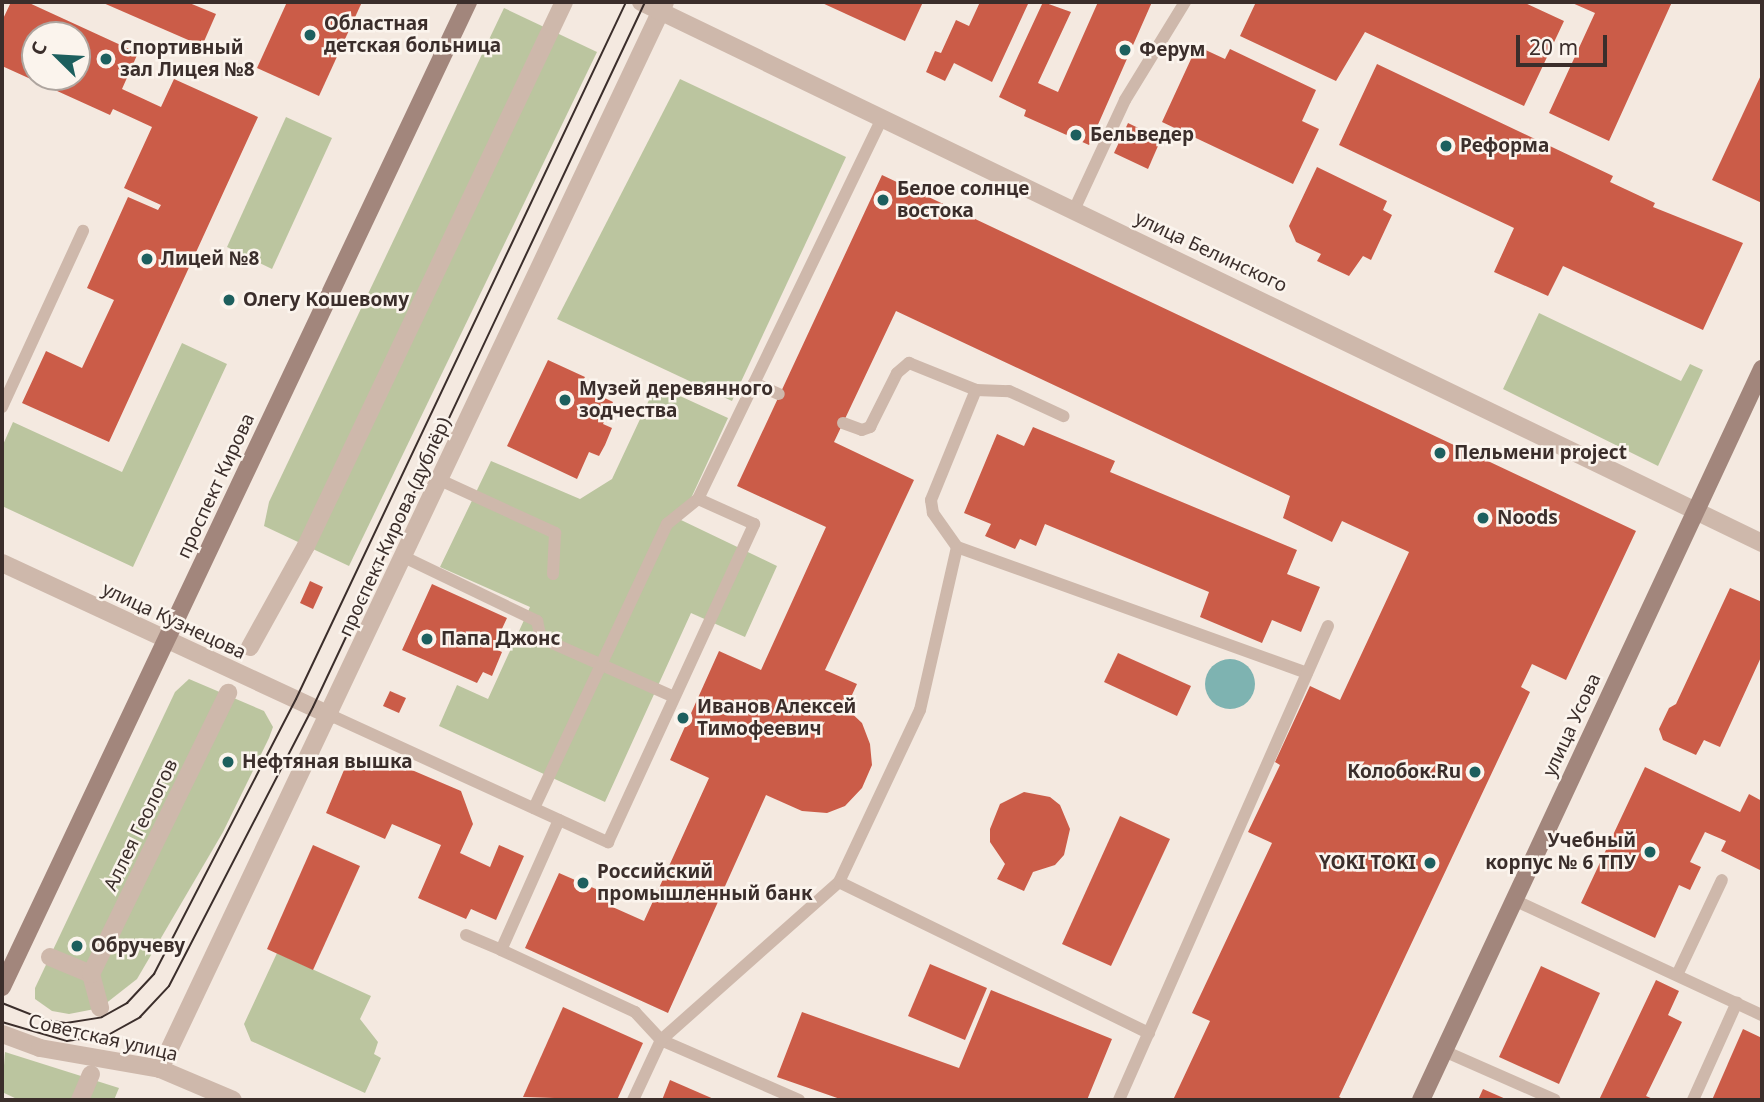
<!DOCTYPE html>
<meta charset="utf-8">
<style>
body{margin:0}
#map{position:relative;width:1764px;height:1102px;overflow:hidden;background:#f4e9e0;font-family:"Noto Sans",sans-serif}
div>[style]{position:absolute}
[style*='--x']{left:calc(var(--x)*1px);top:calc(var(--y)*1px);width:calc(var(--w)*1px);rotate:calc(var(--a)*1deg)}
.green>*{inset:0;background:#bbc59f}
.water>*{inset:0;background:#7eb3b1}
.round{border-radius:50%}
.building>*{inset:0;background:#cb5c48}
.service>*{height:12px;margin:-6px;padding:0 6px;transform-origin:6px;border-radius:6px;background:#ceb8ab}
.pedestrian>*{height:18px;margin:-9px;padding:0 9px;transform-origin:9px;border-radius:9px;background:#ceb8ab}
.minor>*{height:18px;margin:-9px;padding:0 9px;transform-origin:9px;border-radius:9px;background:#ceb8ab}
.tertiary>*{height:18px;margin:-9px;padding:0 9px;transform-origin:9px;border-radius:9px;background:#ceb8ab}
.secondary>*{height:18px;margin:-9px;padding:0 9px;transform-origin:9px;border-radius:9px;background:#a2867c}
.tram>*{height:2px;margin:-1px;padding:0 1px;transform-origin:1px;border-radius:1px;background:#3b2e2b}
.dots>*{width:19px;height:19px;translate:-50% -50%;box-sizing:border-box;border:4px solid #fbf4ed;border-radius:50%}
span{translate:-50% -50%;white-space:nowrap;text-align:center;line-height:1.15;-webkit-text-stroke:5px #fbf4ed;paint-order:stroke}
.poi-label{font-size:19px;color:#3b2e2b;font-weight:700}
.left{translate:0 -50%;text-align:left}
.right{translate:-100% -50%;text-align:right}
.street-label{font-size:19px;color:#3b2e2b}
.frame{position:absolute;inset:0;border:4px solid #3b2e2b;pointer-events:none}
.north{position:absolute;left:21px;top:21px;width:70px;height:70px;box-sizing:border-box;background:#fbf4ed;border:2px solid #aea59f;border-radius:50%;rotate:294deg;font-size:19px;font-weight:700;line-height:28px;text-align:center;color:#3b2e2b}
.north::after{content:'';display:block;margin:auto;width:24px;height:32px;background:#1d5f5e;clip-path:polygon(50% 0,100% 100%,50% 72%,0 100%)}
.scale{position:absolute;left:1516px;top:35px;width:91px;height:32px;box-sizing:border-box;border:4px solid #3b2e2b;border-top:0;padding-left:9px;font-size:21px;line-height:24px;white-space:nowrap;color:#3b2e2b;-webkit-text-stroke:5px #fbf4ed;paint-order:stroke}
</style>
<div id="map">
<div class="green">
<div style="clip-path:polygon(504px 8px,597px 52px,349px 566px,264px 526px,269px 502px)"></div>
<div style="clip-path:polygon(680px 79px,846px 157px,732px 401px,557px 319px)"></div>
<div style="clip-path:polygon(286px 117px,332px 138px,272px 269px,227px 247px)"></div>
<div style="clip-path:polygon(1539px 313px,1681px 381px,1690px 364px,1703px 370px,1658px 466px,1503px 389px)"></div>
<div style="clip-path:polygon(182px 343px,227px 364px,133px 567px,2px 506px,2px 447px,13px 422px,122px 472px)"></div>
<div style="clip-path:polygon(656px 385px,728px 418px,681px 520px,777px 566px,745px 637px,691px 613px,605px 802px,439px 726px,457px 685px,488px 699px,530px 607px,440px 567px,491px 461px,580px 499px,612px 479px)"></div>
<div style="clip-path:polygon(189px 679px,264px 711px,273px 727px,269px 738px,223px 832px,137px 979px,100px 1008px,69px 1014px,52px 1011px,35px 999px,35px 988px,175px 692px)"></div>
<div style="clip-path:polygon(277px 953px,371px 996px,360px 1019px,378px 1042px,374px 1054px,381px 1058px,365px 1093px,251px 1041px,244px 1024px)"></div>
<div style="clip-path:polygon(5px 1052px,119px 1088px,114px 1100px,19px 1100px,2px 1092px)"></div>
</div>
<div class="water">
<div class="round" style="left:1205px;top:659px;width:50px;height:50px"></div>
</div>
<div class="building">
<div style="clip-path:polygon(evenodd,11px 2px,27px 2px,138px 53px,122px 89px,161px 107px,174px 79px,258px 117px,109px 442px,22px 403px,46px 351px,82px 368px,114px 300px,87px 288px,128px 197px,158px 210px,161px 205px,124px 188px,152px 127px,113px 109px,110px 115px,2px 66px,2px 21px,11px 2px,35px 35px,77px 35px,77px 77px,35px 77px,35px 35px)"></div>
<div style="clip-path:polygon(101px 2px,187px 2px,216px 14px,202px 46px)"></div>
<div style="clip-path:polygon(287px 2px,362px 2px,319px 96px,257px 68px)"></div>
<div style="clip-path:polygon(820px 2px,923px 2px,905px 41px)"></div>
<div style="clip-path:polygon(980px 2px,1028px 4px,992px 82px,954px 63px,945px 81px,926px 72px,935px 51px,941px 53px,956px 20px,969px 26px)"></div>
<div style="clip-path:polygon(1043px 2px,1071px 12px,1038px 83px,1058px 92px,1098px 2px,1152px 2px,1089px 145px,1024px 116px,1026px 110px,999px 97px)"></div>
<div style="clip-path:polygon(1256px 2px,1523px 2px,1564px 21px,1524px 106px,1365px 32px,1336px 81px,1240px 36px)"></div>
<div style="clip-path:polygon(1570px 2px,1672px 2px,1609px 141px,1549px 113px,1595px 13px)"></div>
<div style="clip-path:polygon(1197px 46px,1225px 59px,1230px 49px,1316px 90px,1302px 121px,1319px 129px,1293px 184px,1162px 122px)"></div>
<div style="clip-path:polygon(1377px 64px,1613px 176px,1610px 182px,1655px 203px,1653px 207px,1743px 243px,1703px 330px,1563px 266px,1548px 296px,1494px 272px,1514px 228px,1339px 145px)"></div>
<div style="clip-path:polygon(1762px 73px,1762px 203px,1712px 180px)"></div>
<div style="clip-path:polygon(1128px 123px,1161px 139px,1148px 169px,1114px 153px)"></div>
<div style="clip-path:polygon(1317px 167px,1387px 201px,1383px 210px,1392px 215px,1371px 260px,1363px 256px,1349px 276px,1317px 261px,1321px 254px,1296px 242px,1289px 226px)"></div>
<div style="clip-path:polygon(882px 175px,1636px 531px,1566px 680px,1532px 664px,1521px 687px,1530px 692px,1339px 1097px,1345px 1100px,1173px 1100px,1210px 1021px,1192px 1013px,1272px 843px,1248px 832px,1280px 765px,1275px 762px,1310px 686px,1340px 700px,1409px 552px,1342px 521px,1332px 542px,1283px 518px,1290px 496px,896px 311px,834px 442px,914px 480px,825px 670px,857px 684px,846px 708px,862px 723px,870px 744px,872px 765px,862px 788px,845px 806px,827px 813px,802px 811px,766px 795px,668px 1013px,525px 948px,559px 873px,612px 896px,608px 905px,644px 921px,709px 778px,670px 760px,719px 651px,761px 670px,826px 527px,737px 486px)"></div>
<div style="clip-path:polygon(548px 360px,585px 377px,580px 386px,613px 402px,603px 424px,612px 428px,605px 445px,599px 456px,589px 452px,577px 479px,507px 446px)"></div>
<div style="clip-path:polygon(1033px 427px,1115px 461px,1110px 472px,1297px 550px,1287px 574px,1320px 587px,1301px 632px,1272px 620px,1262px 643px,1200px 617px,1209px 592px,1045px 524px,1036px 546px,1020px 539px,1015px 549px,985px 536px,991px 524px,964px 513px,997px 434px,1024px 446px)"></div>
<div style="clip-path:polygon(310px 581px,323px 587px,313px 609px,300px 603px)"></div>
<div style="clip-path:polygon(432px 584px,507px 618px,493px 648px,502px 652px,492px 676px,483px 672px,477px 683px,402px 650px)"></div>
<div style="clip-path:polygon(1730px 588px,1762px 602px,1762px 655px,1720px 747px,1704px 740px,1696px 755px,1663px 740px,1659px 729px,1669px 708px,1676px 704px)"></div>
<div style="clip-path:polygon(1118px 653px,1191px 686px,1177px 716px,1104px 682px)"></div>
<div style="clip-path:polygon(390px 691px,406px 698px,399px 713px,383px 706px)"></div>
<div style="clip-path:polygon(379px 756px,461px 791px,473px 824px,460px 853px,490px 867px,499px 845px,524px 856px,496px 920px,471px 909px,466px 919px,418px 898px,441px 845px,392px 824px,385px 839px,326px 813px,344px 770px)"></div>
<div style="clip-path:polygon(1645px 767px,1740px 812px,1749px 794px,1762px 801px,1762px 871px,1721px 851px,1726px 841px,1705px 832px,1690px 862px,1701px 867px,1690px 890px,1679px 885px,1655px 938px,1581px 903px)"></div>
<div style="clip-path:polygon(1024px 792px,1050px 797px,1060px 805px,1070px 829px,1064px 855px,1055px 865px,1033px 872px,1024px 891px,997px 879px,1005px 864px,990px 842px,990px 829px,1000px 804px)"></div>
<div style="clip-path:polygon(1120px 816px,1170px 839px,1111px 966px,1062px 944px)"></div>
<div style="clip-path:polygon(313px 845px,360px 866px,313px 970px,267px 949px)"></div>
<div style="clip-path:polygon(930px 964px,987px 988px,965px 1040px,908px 1016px)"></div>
<div style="clip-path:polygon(1541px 966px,1600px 993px,1559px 1084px,1499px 1057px)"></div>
<div style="clip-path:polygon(1656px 980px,1679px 991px,1668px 1015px,1682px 1022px,1646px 1096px,1655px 1100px,1599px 1100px)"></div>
<div style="clip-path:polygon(991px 990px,1112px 1039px,1087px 1100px,843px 1100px,777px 1077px,802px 1012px,959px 1068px)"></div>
<div style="clip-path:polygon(563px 1007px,643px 1043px,617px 1100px,523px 1097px)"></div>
<div style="clip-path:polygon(1743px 1029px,1762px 1038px,1762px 1100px,1712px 1100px)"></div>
<div style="clip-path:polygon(670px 1080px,716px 1100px,662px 1100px)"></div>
<div style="clip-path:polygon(1483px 1089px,1508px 1100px,1478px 1100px)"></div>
</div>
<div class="service">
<div style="--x:1074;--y:210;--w:121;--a:-65.1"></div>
<div style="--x:1125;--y:100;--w:115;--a:-58.5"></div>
<div style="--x:754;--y:383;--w:27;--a:24"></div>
<div style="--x:2;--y:407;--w:194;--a:-65.3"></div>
<div style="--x:843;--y:423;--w:20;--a:20"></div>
<div style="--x:862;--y:430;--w:9;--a:-21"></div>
<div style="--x:870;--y:427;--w:60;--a:-63.4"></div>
<div style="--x:897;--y:373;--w:16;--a:-40"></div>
<div style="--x:909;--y:363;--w:72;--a:21.9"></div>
<div style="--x:976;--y:390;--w:33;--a:2"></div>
<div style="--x:1009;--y:391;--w:60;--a:24.8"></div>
<div style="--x:440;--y:480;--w:127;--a:24.7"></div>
<div style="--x:555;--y:533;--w:41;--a:92.8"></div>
<div style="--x:957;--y:547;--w:372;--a:19.8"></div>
<div style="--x:404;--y:557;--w:148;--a:25.7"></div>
<div style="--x:537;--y:621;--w:17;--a:77"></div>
<div style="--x:541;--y:638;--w:145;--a:23.9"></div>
<div style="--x:330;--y:715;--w:306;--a:24.6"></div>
<div style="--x:608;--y:842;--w:350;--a:-65.3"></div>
<div style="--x:754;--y:524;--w:61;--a:-155.9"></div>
<div style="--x:534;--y:808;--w:314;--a:-64.9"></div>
<div style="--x:667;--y:524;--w:40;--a:-39"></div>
<div style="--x:698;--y:499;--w:423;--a:-64.2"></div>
<div style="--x:559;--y:820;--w:142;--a:114"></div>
<div style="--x:501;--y:950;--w:148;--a:24.8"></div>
<div style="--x:635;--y:1012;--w:38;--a:47"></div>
<div style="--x:661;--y:1040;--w:66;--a:115"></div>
<div style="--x:839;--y:882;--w:190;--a:-64.8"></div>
<div style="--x:920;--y:710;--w:167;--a:-77.2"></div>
<div style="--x:957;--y:547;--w:42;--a:-125.2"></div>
<div style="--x:933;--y:513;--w:13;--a:-99"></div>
<div style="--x:931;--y:500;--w:119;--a:-67.8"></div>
<div style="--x:1514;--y:900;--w:273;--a:24.9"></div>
<div style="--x:466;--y:935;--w:38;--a:23"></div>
<div style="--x:1677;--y:975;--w:105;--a:-64.7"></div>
<div style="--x:1444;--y:1051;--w:121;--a:23.8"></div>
<div style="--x:799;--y:1100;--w:150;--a:-156.5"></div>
<div style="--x:661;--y:1040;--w:238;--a:-41.6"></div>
<div style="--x:839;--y:882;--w:345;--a:26"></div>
<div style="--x:1119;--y:1100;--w:518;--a:-66.21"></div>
<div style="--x:1693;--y:1100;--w:107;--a:-65.8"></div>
</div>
<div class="pedestrian">
<div style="--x:250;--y:647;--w:115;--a:-61"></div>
<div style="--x:306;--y:546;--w:602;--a:-64.63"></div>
<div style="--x:50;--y:957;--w:44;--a:22.5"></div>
<div style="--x:91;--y:974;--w:35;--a:75"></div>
<div style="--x:91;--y:974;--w:313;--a:-64"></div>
<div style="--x:80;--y:1100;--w:28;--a:-67"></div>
</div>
<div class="minor">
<div style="--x:2;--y:563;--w:362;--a:24.9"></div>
<div style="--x:160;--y:1069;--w:1180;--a:-64.67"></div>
</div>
<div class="tertiary">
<div style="--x:641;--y:2;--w:1245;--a:25.76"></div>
<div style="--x:2;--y:1034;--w:40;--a:20.2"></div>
<div style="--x:40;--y:1048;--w:122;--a:9.9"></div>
<div style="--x:160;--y:1069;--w:79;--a:23"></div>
</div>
<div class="secondary">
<div style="--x:2;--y:987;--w:1090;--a:-64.68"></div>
<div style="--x:1421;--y:1100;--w:807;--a:-64.99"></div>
</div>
<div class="tram">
<div style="--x:2;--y:1003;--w:46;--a:21.6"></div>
<div style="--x:45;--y:1020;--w:21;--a:8"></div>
<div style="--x:66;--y:1023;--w:36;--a:-9"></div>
<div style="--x:102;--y:1017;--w:29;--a:-29"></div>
<div style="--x:127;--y:1003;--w:40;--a:-47"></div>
<div style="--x:154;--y:974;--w:309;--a:-62.7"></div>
<div style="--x:296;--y:699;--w:771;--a:-64.66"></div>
<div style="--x:2;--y:1022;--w:68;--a:16.3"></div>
<div style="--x:67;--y:1041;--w:41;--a:-8.3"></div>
<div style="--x:108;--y:1035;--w:37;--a:-29"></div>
<div style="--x:140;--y:1017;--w:42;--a:-46.9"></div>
<div style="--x:169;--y:986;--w:314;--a:-62.7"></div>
<div style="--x:313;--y:707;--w:779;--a:-64.78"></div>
</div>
<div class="dots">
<div style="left:310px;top:35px;background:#1d5f5e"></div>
<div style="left:1125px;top:50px;background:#1d5f5e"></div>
<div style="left:106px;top:59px;background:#1d5f5e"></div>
<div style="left:1076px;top:135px;background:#1d5f5e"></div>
<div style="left:1446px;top:146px;background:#1d5f5e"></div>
<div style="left:883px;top:200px;background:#1d5f5e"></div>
<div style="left:147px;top:259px;background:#1d5f5e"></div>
<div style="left:229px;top:300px;background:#1d5f5e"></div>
<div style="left:565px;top:400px;background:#1d5f5e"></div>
<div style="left:1440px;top:453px;background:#1d5f5e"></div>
<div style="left:1483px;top:518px;background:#1d5f5e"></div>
<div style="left:427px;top:639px;background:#1d5f5e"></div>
<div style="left:683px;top:718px;background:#1d5f5e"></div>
<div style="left:228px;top:762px;background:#1d5f5e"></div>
<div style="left:1475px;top:772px;background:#1d5f5e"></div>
<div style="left:1650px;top:852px;background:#1d5f5e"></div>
<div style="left:1430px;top:863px;background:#1d5f5e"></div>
<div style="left:583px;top:883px;background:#1d5f5e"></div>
<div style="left:77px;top:946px;background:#1d5f5e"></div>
</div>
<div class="poi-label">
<span class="left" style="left:324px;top:35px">Областная<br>детская больница</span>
<span class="left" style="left:120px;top:59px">Спортивный<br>зал Лицея №8</span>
<span class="left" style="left:1139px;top:50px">Ферум</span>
<span class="left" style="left:1090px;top:135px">Бельведер</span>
<span class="left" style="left:1460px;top:146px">Реформа</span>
<span class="left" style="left:897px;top:200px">Белое солнце<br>востока</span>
<span class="left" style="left:161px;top:259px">Лицей №8</span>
<span class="left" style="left:243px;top:300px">Олегу Кошевому</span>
<span class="left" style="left:579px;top:400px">Музей деревянного<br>зодчества</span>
<span class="left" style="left:1454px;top:453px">Пельмени project</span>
<span class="left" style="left:1497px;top:518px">Noods</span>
<span class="left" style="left:441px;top:639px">Папа Джонс</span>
<span class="left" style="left:697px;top:718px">Иванов Алексей<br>Тимофеевич</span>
<span class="left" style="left:242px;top:762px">Нефтяная вышка</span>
<span class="right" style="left:1461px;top:772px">Колобок.Ru</span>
<span class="right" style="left:1636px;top:852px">Учебный<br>корпус № 6 ТПУ</span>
<span class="right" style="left:1416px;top:863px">YOKI TOKI</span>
<span class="left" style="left:597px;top:883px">Российский<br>промышленный банк</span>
<span class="left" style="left:91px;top:946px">Обручеву</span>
</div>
<div class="street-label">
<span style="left:1211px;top:252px;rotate:25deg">улица Белинского</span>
<span style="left:216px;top:486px;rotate:-65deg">проспект Кирова</span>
<span style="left:395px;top:527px;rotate:-65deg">проспект Кирова (дублёр)</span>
<span style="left:174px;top:621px;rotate:25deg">улица Кузнецова</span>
<span style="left:1572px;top:725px;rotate:-65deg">улица Усова</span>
<span style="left:141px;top:825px;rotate:-64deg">Аллея Геологов</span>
<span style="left:103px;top:1038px;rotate:13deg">Советская улица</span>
</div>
<div class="frame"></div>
<div class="north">С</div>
<div class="scale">20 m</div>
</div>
